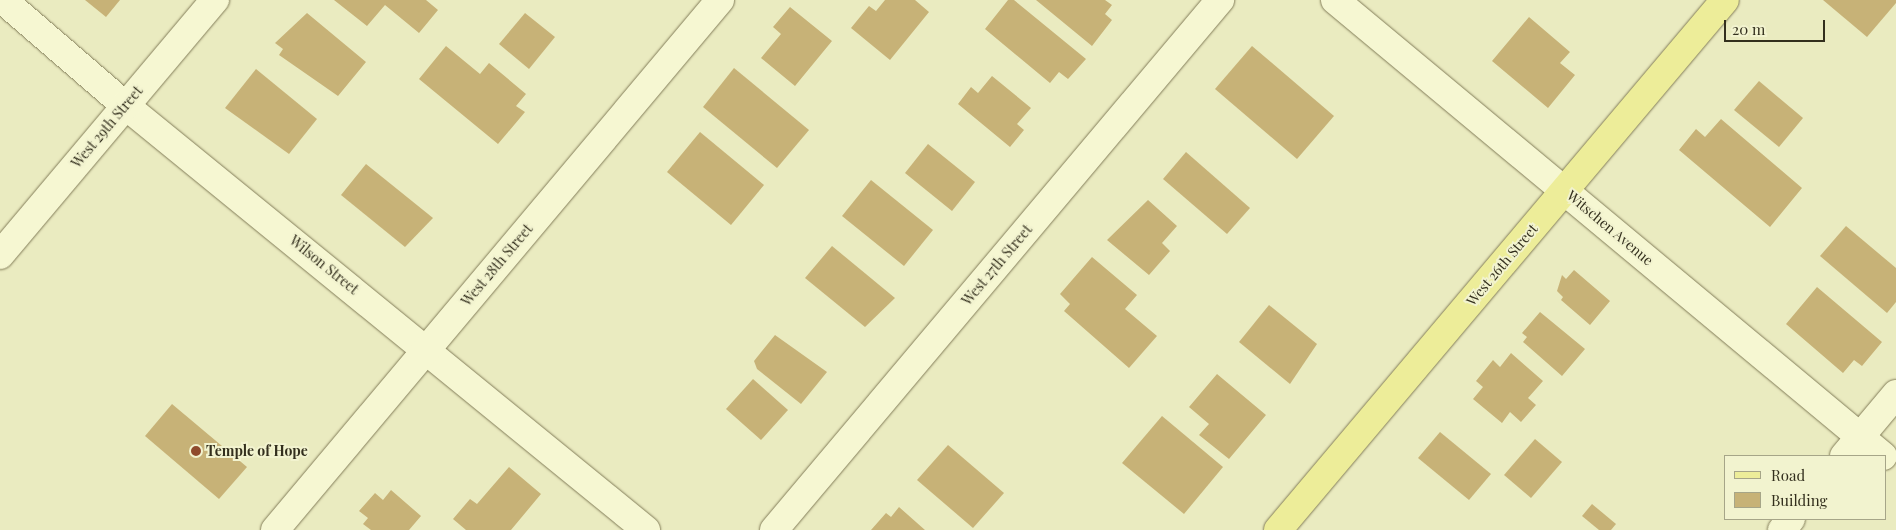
<!DOCTYPE html>
<style>
body{margin:0}
#map{position:relative;width:1896px;height:530px;overflow:hidden;background:#eaebc0;font-family:"Playfair Display",serif}
div>[style]{position:absolute}
[style*='--x']{left:calc(var(--x)*1px);top:calc(var(--y)*1px);width:calc(var(--w)*1px);rotate:calc(var(--a)*1deg)}
.building>*{inset:0;background:#c7b277}
.roads{filter:drop-shadow(0 0 1px #837d59) drop-shadow(0 0 1px #837d59)}
.minor>*{height:28px;margin:-14px;padding:0 14px;transform-origin:14px;border-radius:14px;background:#f6f7d2}
.major>*{height:28px;margin:-14px;padding:0 14px;transform-origin:14px;border-radius:14px;background:#eded99}
.dots>*{width:14px;height:14px;translate:-50% -50%;box-sizing:border-box;border:2px solid #f2f3cf;border-radius:50%}
span{translate:-50% -50%;white-space:nowrap;text-align:center;line-height:1.15;-webkit-text-stroke:4px #f2f3cf;paint-order:stroke}
.street-label{font-size:14px;color:#332f1d}
.poi-label{font-size:14px;color:#332f1d;font-weight:700}
.left{translate:0 -50%;text-align:left}
.legend{position:absolute;left:1724px;top:455px;width:162px;height:65px;box-sizing:border-box;background:#f2f3cf;border:1px solid #a6a588;margin:0;padding:6px 9px;list-style:none;font-size:15px;color:#332f1d}
.legend li{display:flex;align-items:center;gap:10px;height:25px}
.legend b{width:25px;border:1px solid #a6a588}
.scale{position:absolute;left:1724px;top:20px;width:101px;height:22px;box-sizing:border-box;border:2px solid #332f1d;border-top:0;padding-left:6px;font-size:15px;line-height:18px;white-space:nowrap;color:#332f1d;-webkit-text-stroke:4px #f2f3cf;paint-order:stroke}
</style>
<div id="map">
<div class="building">
<div style="clip-path:polygon(85px 0,120px 0,106px 17px)"></div>
<div style="clip-path:polygon(334px 0,426px 0,438px 10px,419px 33px,385px 5px,367px 26px)"></div>
<div style="clip-path:polygon(885px 0,915px 0,929px 12px,890px 60px,851px 28px,869px 6px,876px 11px)"></div>
<div style="clip-path:polygon(1008px 0,1014px 0,1086px 59px,1068px 79px,1059px 72px,1050px 83px,985px 29px)"></div>
<div style="clip-path:polygon(1036px 0,1105px 0,1112px 5px,1105px 14px,1112px 20px,1092px 46px)"></div>
<div style="clip-path:polygon(1823px 0,1896px 0,1896px 3px,1867px 37px)"></div>
<div style="clip-path:polygon(790px 7px,832px 41px,795px 86px,761px 58px,781px 34px,773px 27px)"></div>
<div style="clip-path:polygon(307px 13px,366px 62px,338px 96px,279px 55px,283px 49px,275px 43px)"></div>
<div style="clip-path:polygon(525px 13px,555px 37px,529px 69px,499px 44px)"></div>
<div style="clip-path:polygon(1529px 17px,1570px 52px,1560px 63px,1575px 75px,1548px 108px,1492px 61px)"></div>
<div style="clip-path:polygon(446px 46px,480px 74px,489px 63px,526px 94px,516px 106px,525px 112px,498px 144px,419px 79px)"></div>
<div style="clip-path:polygon(1252px 46px,1334px 116px,1297px 159px,1215px 89px)"></div>
<div style="clip-path:polygon(734px 68px,809px 130px,777px 168px,703px 107px)"></div>
<div style="clip-path:polygon(256px 69px,317px 119px,289px 154px,225px 108px)"></div>
<div style="clip-path:polygon(992px 76px,1031px 108px,1017px 124px,1024px 130px,1010px 147px,958px 104px,971px 87px,978px 93px)"></div>
<div style="clip-path:polygon(1759px 81px,1803px 118px,1779px 147px,1734px 110px)"></div>
<div style="clip-path:polygon(1721px 119px,1802px 188px,1770px 227px,1679px 150px,1696px 129px,1705px 137px)"></div>
<div style="clip-path:polygon(700px 132px,764px 185px,731px 225px,667px 172px)"></div>
<div style="clip-path:polygon(928px 144px,975px 182px,952px 211px,905px 173px)"></div>
<div style="clip-path:polygon(1186px 152px,1250px 208px,1227px 234px,1163px 179px)"></div>
<div style="clip-path:polygon(366px 164px,433px 218px,405px 247px,341px 195px)"></div>
<div style="clip-path:polygon(871px 180px,933px 230px,904px 266px,842px 216px)"></div>
<div style="clip-path:polygon(1148px 200px,1177px 226px,1162px 243px,1170px 251px,1149px 275px,1107px 240px)"></div>
<div style="clip-path:polygon(1846px 226px,1896px 268px,1896px 302px,1887px 313px,1820px 256px)"></div>
<div style="clip-path:polygon(832px 246px,895px 298px,865px 327px,805px 278px)"></div>
<div style="clip-path:polygon(1092px 257px,1137px 295px,1125px 309px,1157px 336px,1129px 368px,1064px 311px,1070px 304px,1060px 294px)"></div>
<div style="clip-path:polygon(1574px 270px,1610px 301px,1590px 325px,1561px 300px,1563px 297px,1557px 291px,1562px 275px,1566px 279px)"></div>
<div style="clip-path:polygon(1817px 287px,1882px 342px,1862px 366px,1854px 360px,1843px 373px,1786px 324px)"></div>
<div style="clip-path:polygon(1269px 305px,1317px 344px,1290px 384px,1239px 342px)"></div>
<div style="clip-path:polygon(1540px 312px,1585px 349px,1562px 376px,1523px 342px,1527px 337px,1522px 333px)"></div>
<div style="clip-path:polygon(775px 335px,827px 372px,801px 404px,757px 369px,754px 361px)"></div>
<div style="clip-path:polygon(1511px 353px,1543px 381px,1528px 398px,1536px 405px,1521px 422px,1510px 412px,1502px 423px,1473px 399px,1483px 387px,1476px 381px,1493px 360px,1500px 367px)"></div>
<div style="clip-path:polygon(1217px 374px,1266px 415px,1229px 459px,1199px 435px,1209px 424px,1189px 407px)"></div>
<div style="clip-path:polygon(753px 379px,788px 410px,761px 440px,726px 409px)"></div>
<div style="clip-path:polygon(172px 404px,247px 467px,219px 499px,145px 436px)"></div>
<div style="clip-path:polygon(1162px 416px,1223px 467px,1184px 514px,1122px 463px)"></div>
<div style="clip-path:polygon(1440px 432px,1491px 474px,1469px 500px,1418px 458px)"></div>
<div style="clip-path:polygon(1535px 439px,1562px 462px,1531px 498px,1504px 475px)"></div>
<div style="clip-path:polygon(948px 445px,1004px 493px,973px 528px,917px 480px)"></div>
<div style="clip-path:polygon(509px 467px,541px 494px,511px 530px,466px 530px,453px 519px,470px 499px,477px 504px)"></div>
<div style="clip-path:polygon(391px 490px,421px 516px,409px 530px,371px 530px,363px 524px,368px 518px,359px 511px,375px 493px,383px 500px)"></div>
<div style="clip-path:polygon(1592px 504px,1616px 524px,1611px 530px,1599px 530px,1582px 516px)"></div>
<div style="clip-path:polygon(899px 507px,925px 530px,871px 530px,886px 513px,891px 517px)"></div>
</div>
<div class="roads">
<div class="minor">
<div style="--x:3;--y:0;--w:162;--a:40.8"></div>
<div style="--x:126;--y:106;--w:671;--a:39.19"></div>
<div style="--x:1335;--y:0;--w:713;--a:39.76"></div>
<div style="--x:0;--y:255;--w:334;--a:-49.9"></div>
<div style="--x:1844;--y:456;--w:81;--a:-50"></div>
<div style="--x:275;--y:530;--w:692;--a:-49.98"></div>
<div style="--x:774;--y:530;--w:693;--a:-49.92"></div>
<div style="--x:1782;--y:530;--w:14;--a:-51"></div>
</div>
<div class="major">
<div style="--x:1278;--y:530;--w:693;--a:-49.86"></div>
</div>
</div>
<div class="dots">
<div style="left:196px;top:451px;background:#8f4b2c"></div>
</div>
<div class="street-label">
<span style="left:107px;top:127px;rotate:-50deg">West 29th Street</span>
<span style="left:1610px;top:228px;rotate:40deg">Witschen Avenue</span>
<span style="left:324px;top:265px;rotate:39deg">Wilson Street</span>
<span style="left:497px;top:265px;rotate:-50deg">West 28th Street</span>
<span style="left:997px;top:265px;rotate:-50deg">West 27th Street</span>
<span style="left:1502px;top:265px;rotate:-50deg">West 26th Street</span>
</div>
<div class="poi-label">
<span class="left" style="left:206px;top:451px">Temple of Hope</span>
</div>
<ul class="legend">
<li><b style="height:6px;background:#eded99"></b>Road</li>
<li><b style="height:14px;background:#c7b277"></b>Building</li>
</ul>
<div class="scale">20 m</div>
</div>
